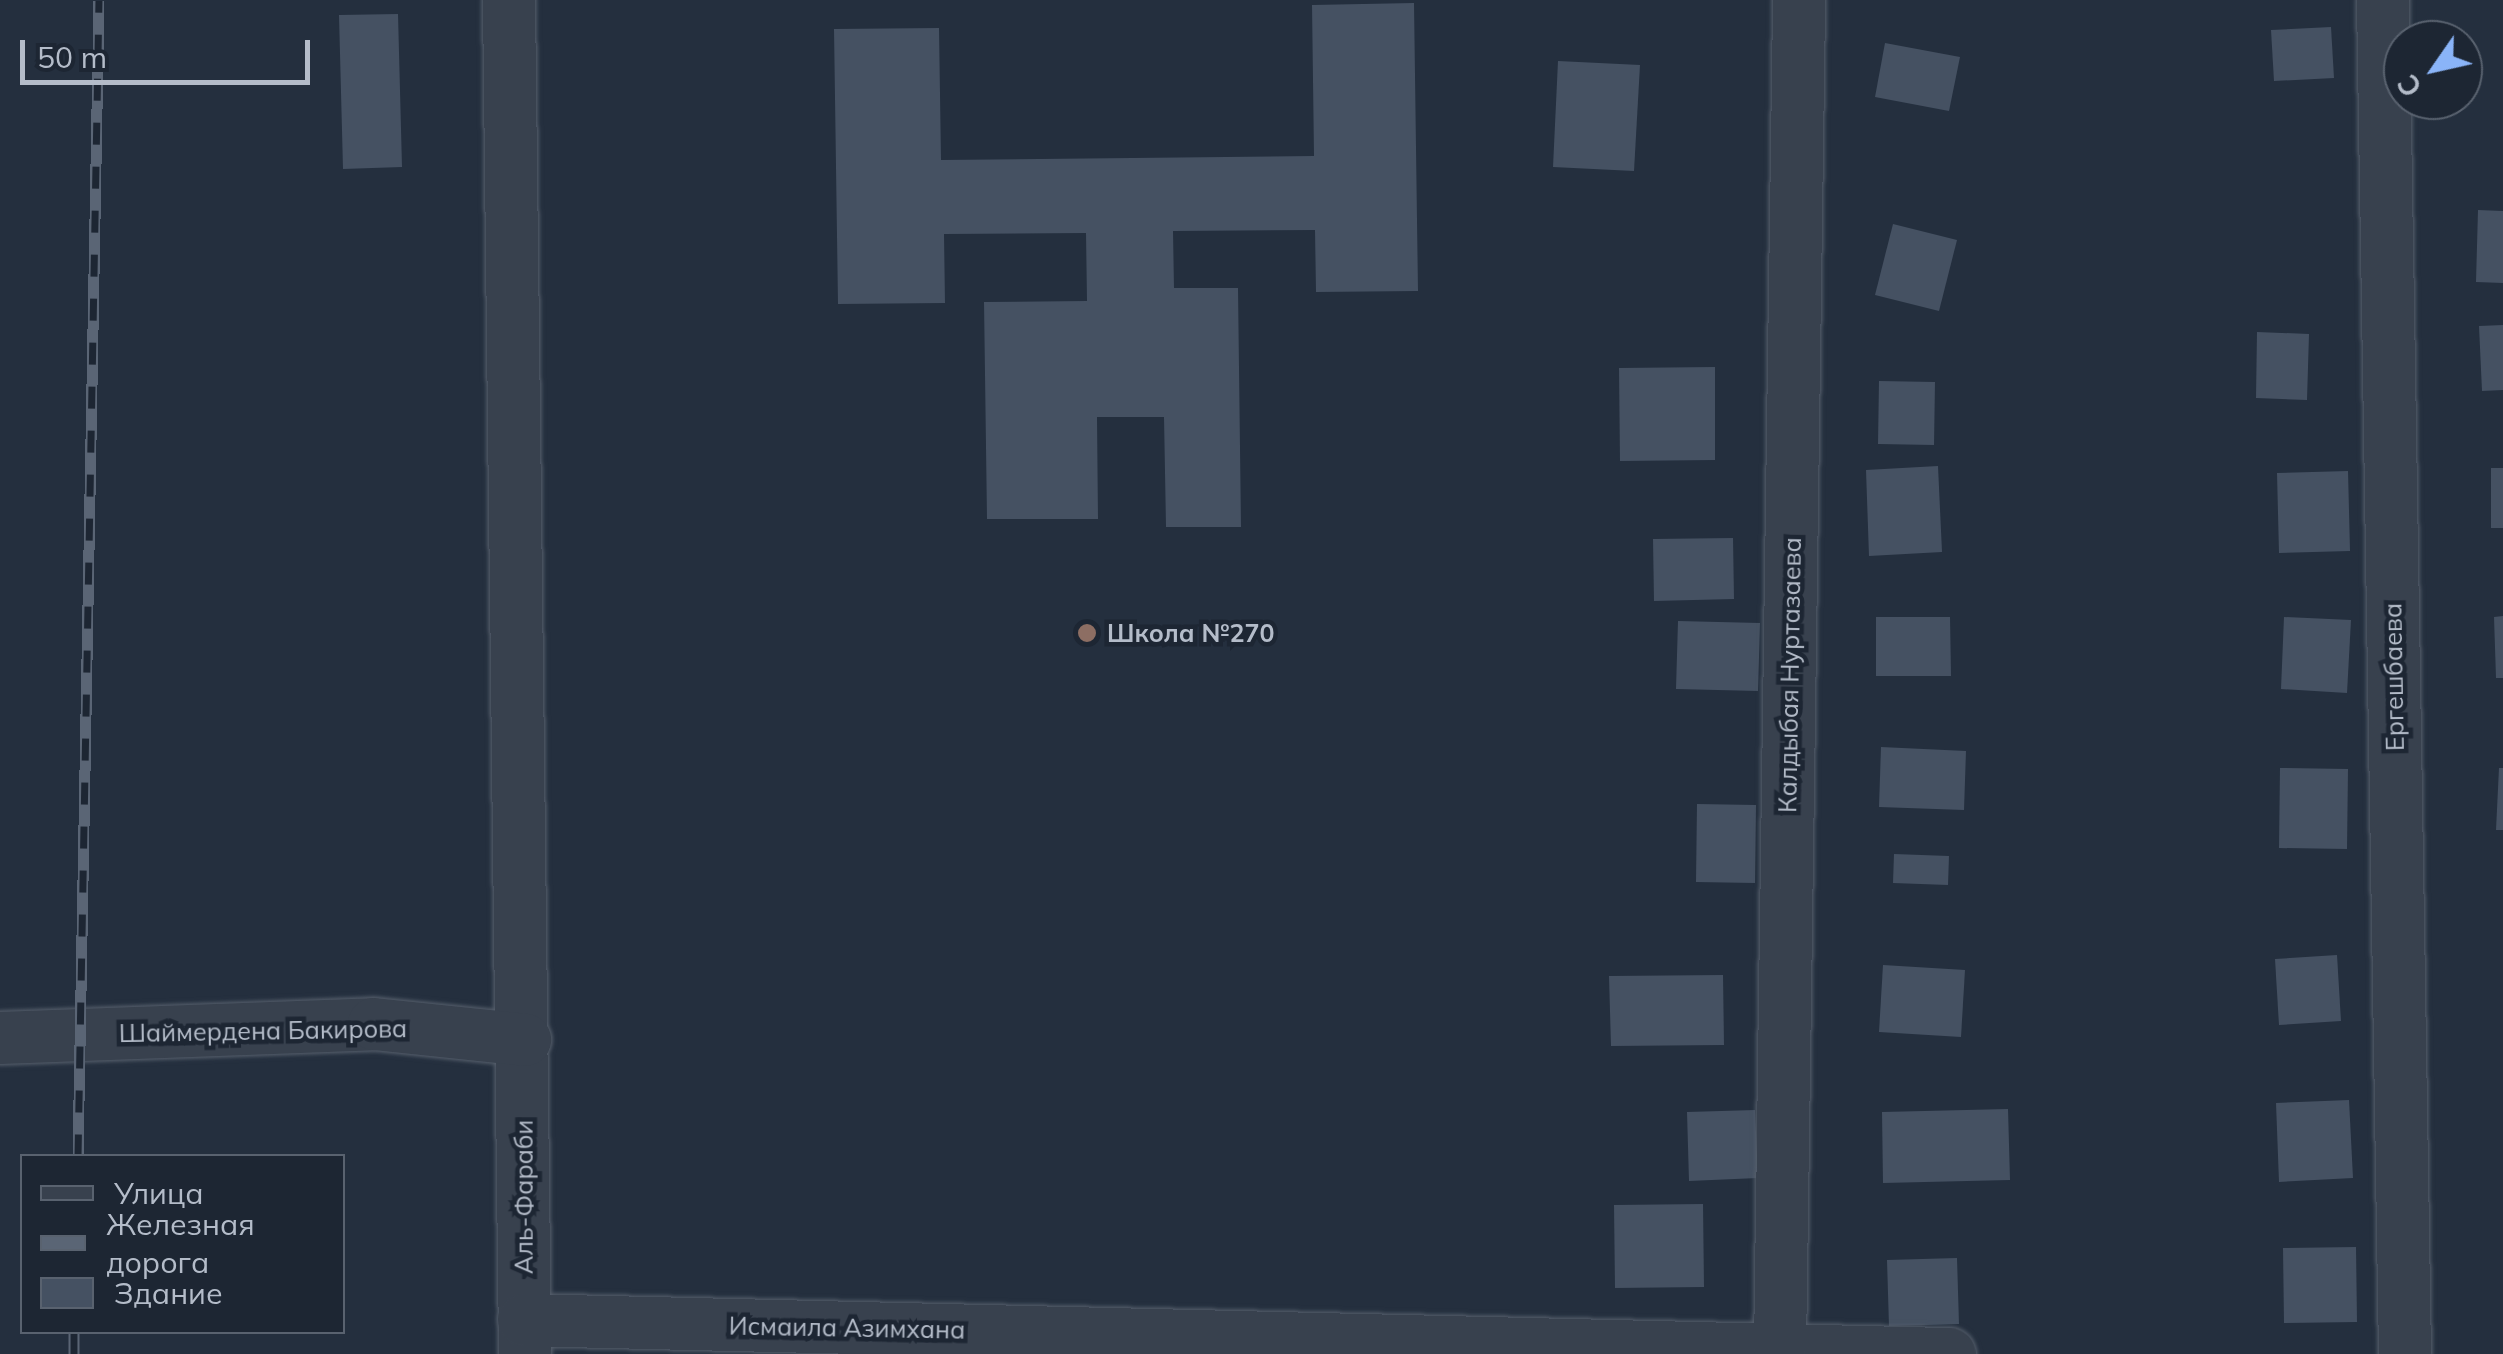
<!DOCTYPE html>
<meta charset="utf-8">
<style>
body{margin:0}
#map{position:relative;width:2503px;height:1354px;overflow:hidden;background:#242f3e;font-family:Mulish,sans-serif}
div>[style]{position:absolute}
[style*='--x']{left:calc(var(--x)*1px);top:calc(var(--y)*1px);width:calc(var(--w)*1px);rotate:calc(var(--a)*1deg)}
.building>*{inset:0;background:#455162}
.roads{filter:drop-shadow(0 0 2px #565f6c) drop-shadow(0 0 2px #565f6c)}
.minor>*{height:52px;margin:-26px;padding:0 26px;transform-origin:26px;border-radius:26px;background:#38414e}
.rail>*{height:11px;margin-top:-5.5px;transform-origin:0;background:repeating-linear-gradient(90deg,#1d2633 0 22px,#5a6575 0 44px);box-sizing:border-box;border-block:2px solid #5a6575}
.dots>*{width:28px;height:28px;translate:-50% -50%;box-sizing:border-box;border:5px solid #1d2633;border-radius:50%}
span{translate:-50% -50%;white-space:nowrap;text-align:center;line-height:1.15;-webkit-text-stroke:9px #1d2633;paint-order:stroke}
.poi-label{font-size:25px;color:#b4bcc9;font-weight:700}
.left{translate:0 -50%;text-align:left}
.street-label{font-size:25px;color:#b4bcc9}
.legend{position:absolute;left:20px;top:1154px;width:325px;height:180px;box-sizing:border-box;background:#1d2633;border:2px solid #59626f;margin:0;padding:12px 18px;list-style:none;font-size:30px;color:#b4bcc9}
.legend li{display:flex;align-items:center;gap:20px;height:50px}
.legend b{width:50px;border:2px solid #59626f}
.north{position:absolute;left:2383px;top:20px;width:100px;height:100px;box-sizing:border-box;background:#1d2633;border:2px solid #59626f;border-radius:50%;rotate:236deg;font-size:28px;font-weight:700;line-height:40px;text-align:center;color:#b4bcc9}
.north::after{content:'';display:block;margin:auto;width:35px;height:45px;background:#8ab4f8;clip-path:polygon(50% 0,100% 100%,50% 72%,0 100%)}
.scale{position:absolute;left:20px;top:40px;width:290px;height:45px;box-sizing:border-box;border:5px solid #b4bcc9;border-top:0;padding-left:12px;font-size:30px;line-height:35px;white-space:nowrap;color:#b4bcc9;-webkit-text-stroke:8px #1d2633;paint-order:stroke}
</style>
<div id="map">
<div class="building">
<div style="clip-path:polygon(1414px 3px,1418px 291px,1316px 292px,1315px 230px,1173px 231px,1174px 288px,1238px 288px,1241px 527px,1166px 527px,1164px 417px,1097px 417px,1098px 519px,987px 519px,984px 302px,1087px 301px,1086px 233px,944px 234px,945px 303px,838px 304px,834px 29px,939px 28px,941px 160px,1314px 156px,1312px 5px)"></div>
<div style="clip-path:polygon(398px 14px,402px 167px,343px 169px,339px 15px)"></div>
<div style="clip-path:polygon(2331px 27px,2334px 78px,2274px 81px,2271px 30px)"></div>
<div style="clip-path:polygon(1885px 43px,1960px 57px,1949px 111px,1875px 97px)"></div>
<div style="clip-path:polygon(1558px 61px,1640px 65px,1634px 171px,1553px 167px)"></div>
<div style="clip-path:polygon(2478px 210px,2503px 211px,2503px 283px,2476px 282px)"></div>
<div style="clip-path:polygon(1893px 224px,1957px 240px,1939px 311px,1875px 295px)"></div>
<div style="clip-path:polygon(2503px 325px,2503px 390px,2482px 391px,2479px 326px)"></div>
<div style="clip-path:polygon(2257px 332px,2309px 334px,2307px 400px,2256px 398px)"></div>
<div style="clip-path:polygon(1715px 367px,1715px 460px,1620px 461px,1619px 368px)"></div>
<div style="clip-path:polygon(1879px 381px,1935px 382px,1934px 445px,1878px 444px)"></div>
<div style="clip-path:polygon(1938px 466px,1942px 552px,1869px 556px,1866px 470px)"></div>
<div style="clip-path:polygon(2491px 468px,2503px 468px,2503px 528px,2491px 528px)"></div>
<div style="clip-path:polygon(2348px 471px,2350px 551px,2279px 553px,2277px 473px)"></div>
<div style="clip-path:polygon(1733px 538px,1734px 599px,1654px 601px,1653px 539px)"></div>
<div style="clip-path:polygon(2503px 616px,2503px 678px,2496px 678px,2494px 617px)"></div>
<div style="clip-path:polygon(1876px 617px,1950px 617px,1951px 676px,1876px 676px)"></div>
<div style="clip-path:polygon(2284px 617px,2351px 620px,2347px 693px,2281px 689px)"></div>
<div style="clip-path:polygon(1678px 621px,1760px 623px,1758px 691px,1676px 689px)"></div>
<div style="clip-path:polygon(1881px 747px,1966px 751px,1964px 810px,1879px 807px)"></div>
<div style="clip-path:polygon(2280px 768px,2348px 769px,2347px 849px,2279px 848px)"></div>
<div style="clip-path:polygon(2499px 768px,2503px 768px,2503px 830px,2496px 830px)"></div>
<div style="clip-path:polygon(1697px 804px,1756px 805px,1755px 883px,1696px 882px)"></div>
<div style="clip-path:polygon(1894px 854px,1949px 856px,1948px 885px,1893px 883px)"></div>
<div style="clip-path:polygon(2337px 955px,2341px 1021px,2279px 1025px,2275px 959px)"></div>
<div style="clip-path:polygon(1883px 965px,1965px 970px,1961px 1037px,1879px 1032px)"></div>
<div style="clip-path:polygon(1723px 975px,1724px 1045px,1611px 1046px,1609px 976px)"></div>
<div style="clip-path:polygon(2349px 1100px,2353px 1178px,2279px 1182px,2276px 1103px)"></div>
<div style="clip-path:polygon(2008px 1109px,2010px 1180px,1883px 1183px,1882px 1112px)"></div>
<div style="clip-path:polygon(1755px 1110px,1758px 1178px,1689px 1181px,1687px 1112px)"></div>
<div style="clip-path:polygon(1703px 1204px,1704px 1287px,1615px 1288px,1614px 1205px)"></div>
<div style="clip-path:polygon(2356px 1247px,2357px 1322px,2284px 1323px,2283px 1248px)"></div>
<div style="clip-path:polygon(1957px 1258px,1959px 1324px,1889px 1326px,1887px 1260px)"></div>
</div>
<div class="roads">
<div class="minor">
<div style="--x:509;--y:0;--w:1353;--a:89.32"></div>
<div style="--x:2383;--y:0;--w:1354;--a:89.07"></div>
<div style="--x:0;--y:1038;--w:374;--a:-2.1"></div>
<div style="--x:374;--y:1024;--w:152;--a:6"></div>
<div style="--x:524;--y:1320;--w:1426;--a:1.37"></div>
<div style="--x:1780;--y:1350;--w:1350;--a:-89.19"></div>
</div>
</div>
<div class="rail">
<div style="--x:78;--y:1156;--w:1156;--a:-88.96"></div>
<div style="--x:74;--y:1354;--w:22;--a:-90"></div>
</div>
<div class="dots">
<div style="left:1087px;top:633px;background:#8d6e63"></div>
</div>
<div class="poi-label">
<span class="left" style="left:1107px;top:633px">Школа №270</span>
</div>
<div class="street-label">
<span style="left:1790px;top:675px;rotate:-89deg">Калдыбая Нуртазаева</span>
<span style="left:2394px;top:677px;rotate:-91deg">Ергешбаева</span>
<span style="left:263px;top:1031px;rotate:-1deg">Шаймердена Бакирова</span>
<span style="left:524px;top:1197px;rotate:-90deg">Аль-Фараби</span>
<span style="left:847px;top:1328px;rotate:1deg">Исмаила Азимхана</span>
</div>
<ul class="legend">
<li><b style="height:12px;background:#38414e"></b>Улица</li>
<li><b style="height:12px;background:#5a6575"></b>Железная дорога</li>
<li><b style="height:28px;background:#455162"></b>Здание</li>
</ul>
<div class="north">С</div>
<div class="scale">50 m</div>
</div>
